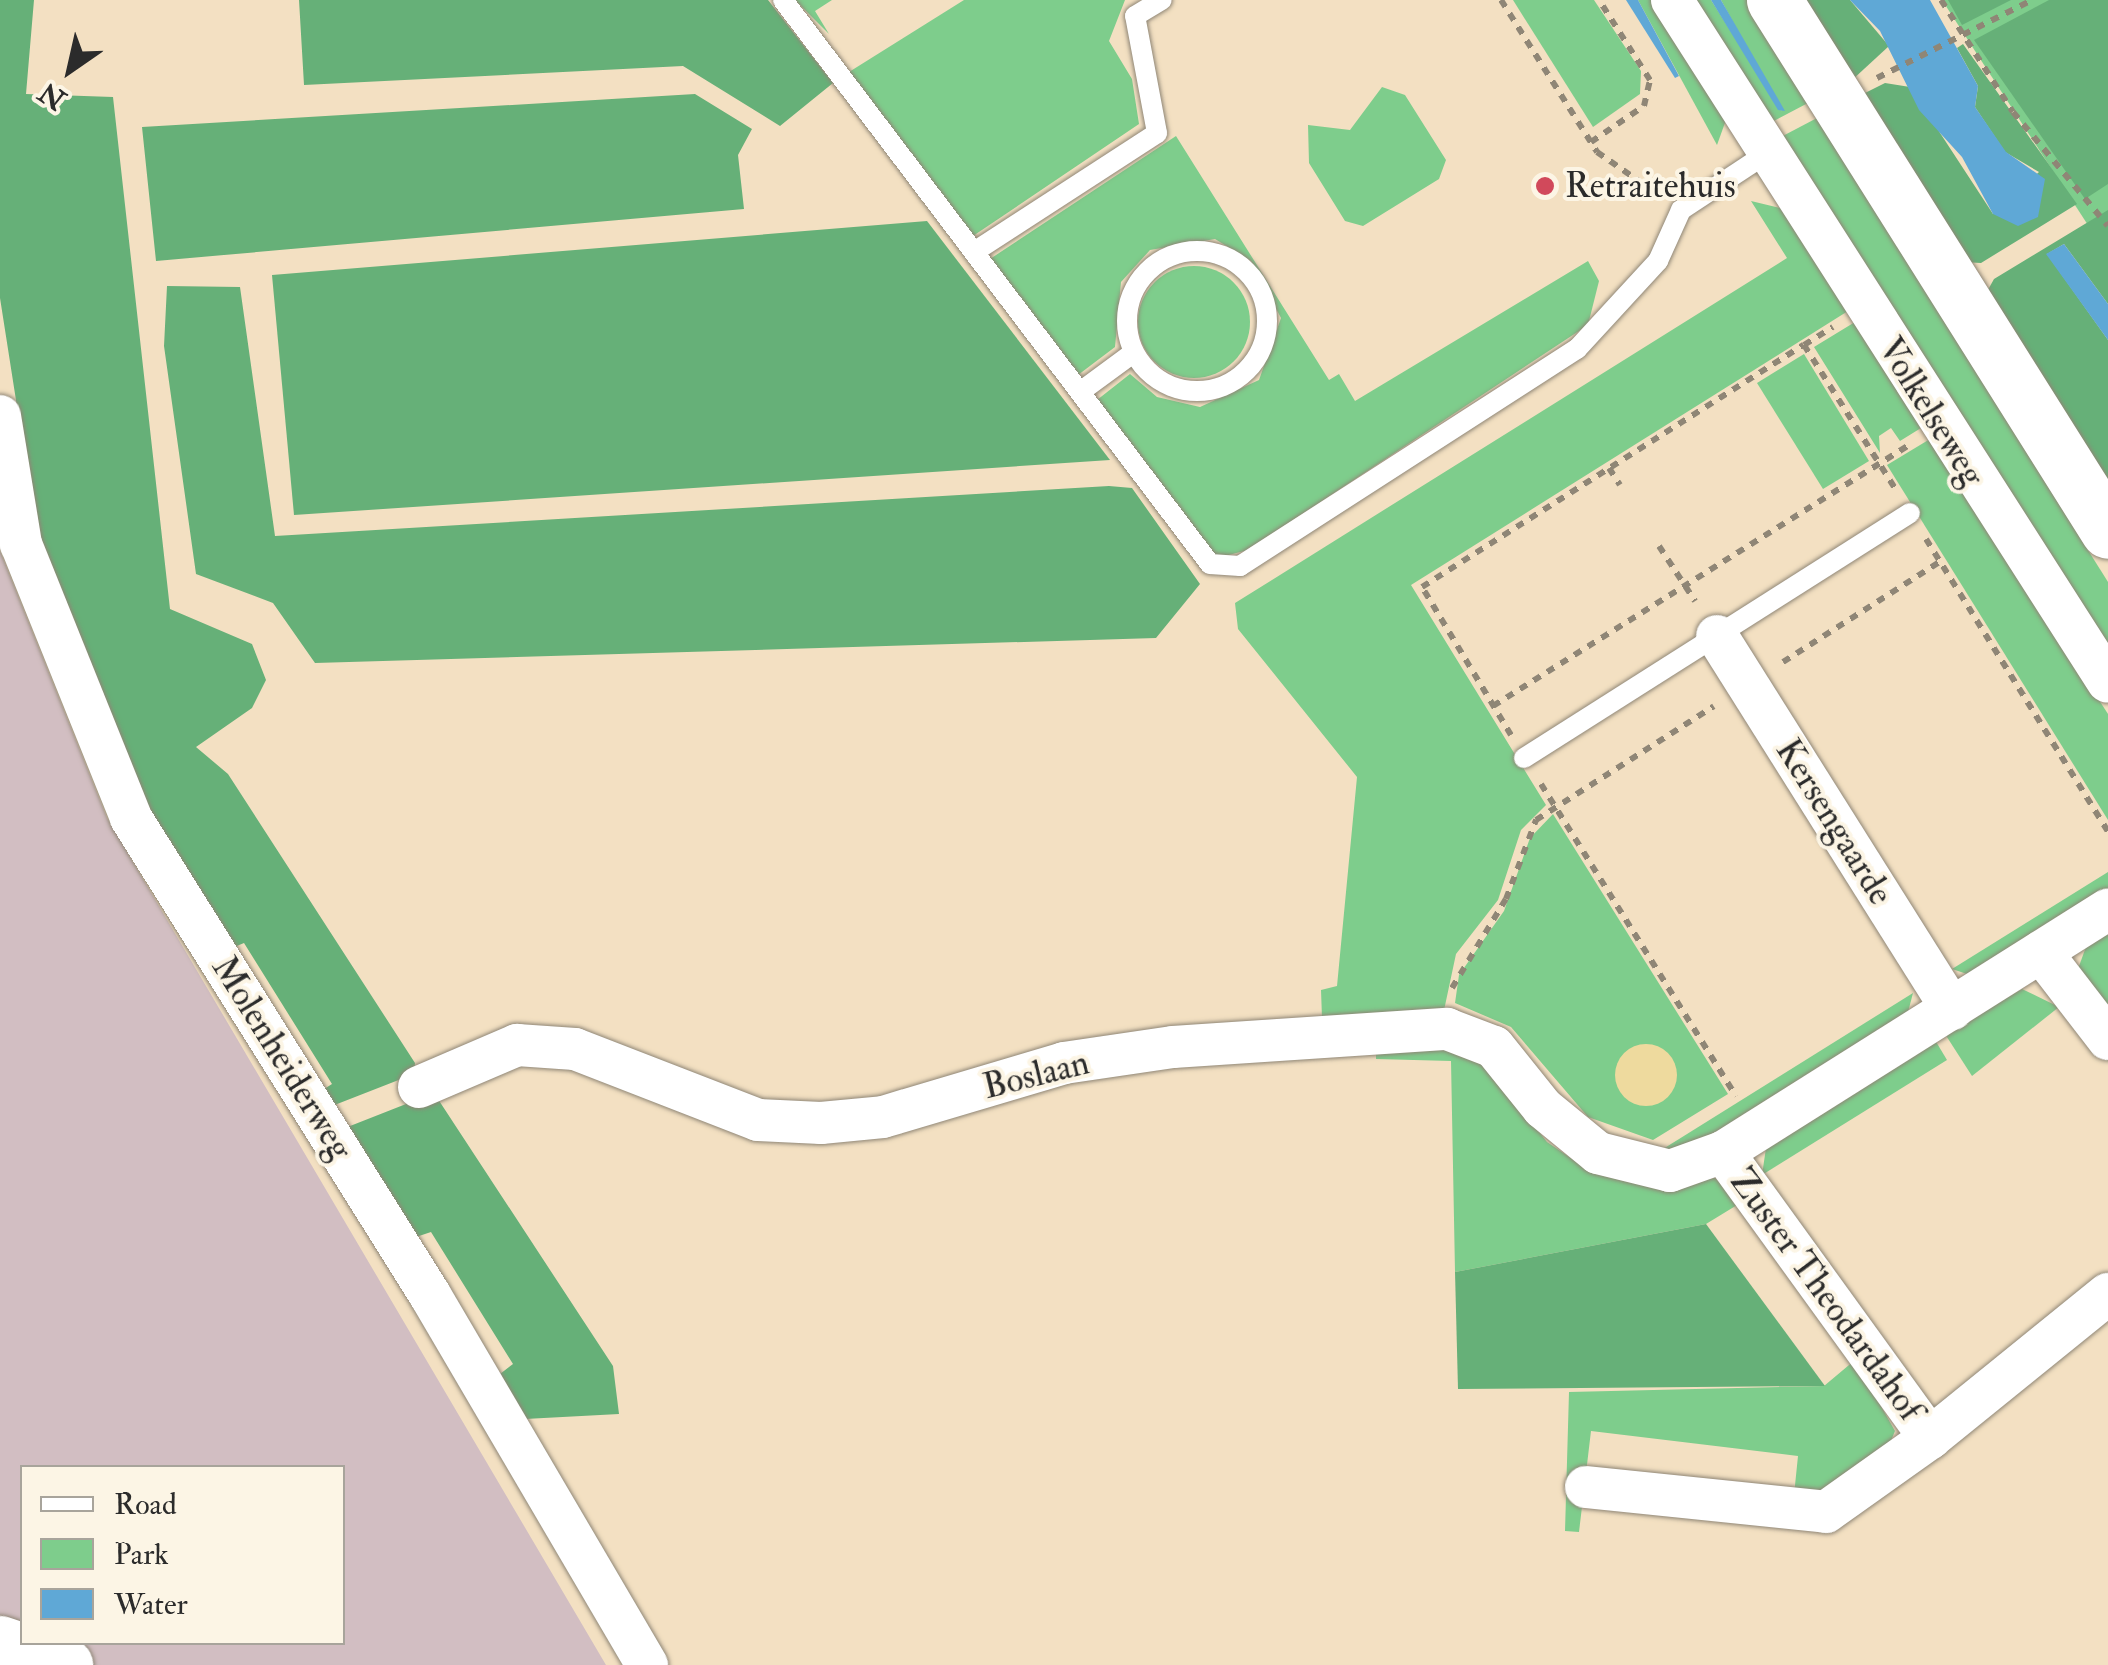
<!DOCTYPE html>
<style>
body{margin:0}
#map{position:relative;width:2108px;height:1665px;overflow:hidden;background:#f3e0c2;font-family:"IM FELL Double Pica",serif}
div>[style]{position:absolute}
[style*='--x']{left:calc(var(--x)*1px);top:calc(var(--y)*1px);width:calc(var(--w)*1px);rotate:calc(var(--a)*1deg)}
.industrial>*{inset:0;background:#d2bec2}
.green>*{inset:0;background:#7ecd8c}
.round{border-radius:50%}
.forest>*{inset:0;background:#66b078}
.sand>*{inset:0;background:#eeda9e}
.water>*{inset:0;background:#5fa8d6}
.path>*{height:6px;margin-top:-3px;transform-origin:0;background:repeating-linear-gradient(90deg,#8f8676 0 8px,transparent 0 16px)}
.roads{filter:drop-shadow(0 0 2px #8f8676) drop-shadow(0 0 2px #8f8676)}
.lane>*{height:20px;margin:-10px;padding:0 10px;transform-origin:10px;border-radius:10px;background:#fff}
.lane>.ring{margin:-10px;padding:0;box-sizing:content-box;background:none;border:20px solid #fff;border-radius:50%}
.street>*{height:42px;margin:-21px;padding:0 21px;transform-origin:21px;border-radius:21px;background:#fff}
.secondary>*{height:55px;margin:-27.5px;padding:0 27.5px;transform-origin:27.5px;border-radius:27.5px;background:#fff}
.dots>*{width:28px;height:28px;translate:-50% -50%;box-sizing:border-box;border:5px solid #fcf5e5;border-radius:50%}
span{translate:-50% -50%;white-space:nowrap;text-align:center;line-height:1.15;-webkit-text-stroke:8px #fcf5e5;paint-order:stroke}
.poi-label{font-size:35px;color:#2b2b2b}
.left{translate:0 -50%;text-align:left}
.street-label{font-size:35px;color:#2b2b2b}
.legend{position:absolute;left:20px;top:1465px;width:325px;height:180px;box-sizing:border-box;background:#fcf5e5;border:2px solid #a8a49b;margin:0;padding:12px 18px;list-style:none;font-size:30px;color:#2b2b2b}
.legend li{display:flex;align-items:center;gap:20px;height:50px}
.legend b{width:50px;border:2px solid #a8a49b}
.north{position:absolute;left:20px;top:20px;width:100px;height:100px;-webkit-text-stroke:8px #fcf5e5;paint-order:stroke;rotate:214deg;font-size:28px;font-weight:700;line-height:40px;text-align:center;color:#2b2b2b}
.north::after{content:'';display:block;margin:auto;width:35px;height:45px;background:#2b2b2b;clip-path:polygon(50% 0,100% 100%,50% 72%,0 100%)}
</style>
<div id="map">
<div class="industrial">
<div style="clip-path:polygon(evenodd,0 551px,107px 818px,606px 1665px,0 1665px,0 551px,22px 1468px,342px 1468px,342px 1642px,22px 1642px,22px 1468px)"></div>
</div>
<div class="green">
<div style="clip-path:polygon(795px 0,832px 0,815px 11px,829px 34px)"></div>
<div style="clip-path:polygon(964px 0,1125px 0,1109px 41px,1132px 79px,1139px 124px,973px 236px,849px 72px)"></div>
<div style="clip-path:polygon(1513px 0,1594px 0,1641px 71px,1640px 94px,1593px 127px)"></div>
<div style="clip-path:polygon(1638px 0,1653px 0,1726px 120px,1717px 145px)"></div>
<div style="clip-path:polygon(1689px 0,1711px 0,1782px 112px,1721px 0,1749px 0,1808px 103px,1768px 124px)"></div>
<div style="clip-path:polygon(1942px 0,2108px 0,2108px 256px)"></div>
<div style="clip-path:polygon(1382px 87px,1405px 95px,1446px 160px,1439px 179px,1363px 226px,1345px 221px,1309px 163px,1308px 125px,1350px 130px)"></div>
<div style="clip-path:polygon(1817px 118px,2108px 582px,2108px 650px,1777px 139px)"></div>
<div style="clip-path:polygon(1176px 136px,1329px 380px,1339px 374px,1355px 401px,1588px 261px,1599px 281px,1588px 325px,1248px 550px,1217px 558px,1097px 400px,1130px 374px,1157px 397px,1200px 407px,1259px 380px,1281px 318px,1251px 261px,1215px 239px,1150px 250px,1121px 282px,1115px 347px,1078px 375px,990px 259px)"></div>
<div style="clip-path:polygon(1751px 201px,1784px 209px,1848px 311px,1411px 585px,1546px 805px,1521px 830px,1498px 900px,1456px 954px,1443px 1015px,1322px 1018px,1321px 990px,1337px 986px,1357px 777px,1238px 629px,1235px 603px,1787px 258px)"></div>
<div class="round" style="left:1138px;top:266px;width:112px;height:112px"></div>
<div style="clip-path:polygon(1855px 322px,1921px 428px,1900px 441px,1891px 428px,1879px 436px,1880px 453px,1814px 347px)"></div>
<div style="clip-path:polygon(1804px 354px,1869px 461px,1823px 489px,1757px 383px)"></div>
<div style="clip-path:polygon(1930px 439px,2108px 714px,2108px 820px,1887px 465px)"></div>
<div style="clip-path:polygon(1553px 814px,1728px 1094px,1653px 1140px,1588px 1117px,1511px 1027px,1455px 1003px,1459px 975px,1504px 911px,1530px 838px)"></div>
<div style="clip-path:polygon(2108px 872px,2108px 893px,1967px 974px,1952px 969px)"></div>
<div style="clip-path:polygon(2108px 931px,2108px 1019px,2078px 969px,2087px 944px)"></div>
<div style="clip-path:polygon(2022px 989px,2059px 1007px,1972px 1076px,1945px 1034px)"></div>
<div style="clip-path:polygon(1913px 993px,1907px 1016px,1716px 1140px,1655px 1154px)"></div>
<div style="clip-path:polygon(1935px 1040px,1947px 1060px,1762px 1175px,1766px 1148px)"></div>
<div style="clip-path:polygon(1437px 1046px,1483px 1062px,1547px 1142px,1593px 1173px,1646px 1186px,1715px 1178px,1742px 1202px,1706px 1224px,1455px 1272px,1451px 1061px,1376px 1059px,1376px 1048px)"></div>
<div style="clip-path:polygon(1855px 1360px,1895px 1431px,1888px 1448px,1835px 1490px,1794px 1495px,1798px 1456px,1591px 1431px,1579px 1532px,1565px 1531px,1569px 1392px,1824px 1386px)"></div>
</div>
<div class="forest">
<div style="clip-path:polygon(0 0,34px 0,26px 94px,113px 97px,170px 609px,252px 644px,266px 680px,252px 708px,196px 747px,228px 774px,415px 1063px,414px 1074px,332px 1106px,321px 1091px,332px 1084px,244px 943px,232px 948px,171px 870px,36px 528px,0 298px)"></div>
<div style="clip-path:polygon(299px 0,768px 0,833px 83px,780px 126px,683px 66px,304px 85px)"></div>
<div style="clip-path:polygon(1804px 0,1850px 0,1889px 46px,1851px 81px)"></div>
<div style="clip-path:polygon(1948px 0,2011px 0,1962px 25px)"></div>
<div style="clip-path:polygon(2049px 0,2108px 0,2108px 184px,2085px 199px,1974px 40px)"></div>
<div style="clip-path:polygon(1963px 44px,2077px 204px,1981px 263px,1962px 262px,1859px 96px,1885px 83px,1910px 87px,1993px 214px,2039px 172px,2005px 152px,1975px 107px,1978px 86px,1957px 48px)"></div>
<div style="clip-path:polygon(695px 94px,752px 129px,738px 155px,744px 209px,156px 261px,142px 127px)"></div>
<div style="clip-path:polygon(2108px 210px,2108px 304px,2064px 244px,2047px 254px,2108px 340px,2108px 489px,1984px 297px,1994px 279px)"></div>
<div style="clip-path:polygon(927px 221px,1110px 460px,294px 515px,272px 275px)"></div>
<div style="clip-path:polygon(167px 286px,240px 287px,275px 536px,1109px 486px,1132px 488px,1200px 584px,1156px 638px,315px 663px,273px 603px,196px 574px,164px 346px)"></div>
<div style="clip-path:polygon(434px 1093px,613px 1366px,619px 1414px,525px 1419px,491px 1381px,513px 1364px,431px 1232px,413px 1238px,345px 1128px)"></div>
<div style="clip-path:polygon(1706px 1224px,1825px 1386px,1458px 1389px,1455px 1272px)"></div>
</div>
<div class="sand">
<div class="round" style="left:1615px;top:1044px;width:62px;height:62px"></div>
</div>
<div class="water">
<div style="clip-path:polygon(1626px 0,1638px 0,1679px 76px,1675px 78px)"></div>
<div style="clip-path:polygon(1711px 0,1721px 0,1785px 111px,1778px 110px)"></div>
<div style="clip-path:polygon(1850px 0,1930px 0,1978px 86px,1975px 107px,2006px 152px,2045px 179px,2038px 217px,2018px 226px,1993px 214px,1962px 157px,1919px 110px,1880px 31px)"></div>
<div style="clip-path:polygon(2064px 244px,2108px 304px,2108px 340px,2046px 254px)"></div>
</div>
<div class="path">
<div style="--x:1501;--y:0;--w:180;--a:57.7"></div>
<div style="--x:1597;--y:152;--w:75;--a:34.7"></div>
<div style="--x:1941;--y:0;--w:133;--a:57.3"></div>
<div style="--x:2013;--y:112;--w:148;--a:50.2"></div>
<div style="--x:1877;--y:78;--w:174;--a:-26.7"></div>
<div style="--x:1591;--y:142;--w:64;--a:-34.2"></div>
<div style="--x:1644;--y:106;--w:27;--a:-77"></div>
<div style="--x:1650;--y:80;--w:95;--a:-122.5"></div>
<div style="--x:1804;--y:345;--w:34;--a:-32"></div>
<div style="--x:1609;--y:468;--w:20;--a:57"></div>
<div style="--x:1926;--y:539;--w:344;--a:58.1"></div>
<div style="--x:1659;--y:546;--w:66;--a:56.8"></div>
<div style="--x:1783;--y:662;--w:188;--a:-32.6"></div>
<div style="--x:1493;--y:706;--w:490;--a:-32.1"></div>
<div style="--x:1511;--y:735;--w:173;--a:-121"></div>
<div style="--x:1422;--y:587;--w:452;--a:-32.4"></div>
<div style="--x:1804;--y:345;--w:172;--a:57.6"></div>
<div style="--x:1541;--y:784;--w:368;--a:58"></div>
<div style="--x:1452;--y:988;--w:104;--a:-58.8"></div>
<div style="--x:1506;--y:899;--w:85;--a:-69.2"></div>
<div style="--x:1536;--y:820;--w:211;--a:-32.6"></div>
</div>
<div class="roads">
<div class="lane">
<div style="--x:783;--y:0;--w:707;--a:52.87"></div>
<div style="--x:1210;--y:564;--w:30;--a:4"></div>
<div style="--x:1240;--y:566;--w:401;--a:-32.8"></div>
<div style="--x:1577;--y:349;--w:120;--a:-47.4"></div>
<div style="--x:1658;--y:261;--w:56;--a:-65.7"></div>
<div style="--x:1681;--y:210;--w:105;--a:-33.4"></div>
<div class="ring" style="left:1127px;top:251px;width:120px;height:120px"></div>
<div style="--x:974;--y:252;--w:218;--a:-33"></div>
<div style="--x:1157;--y:133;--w:119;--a:-100.6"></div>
<div style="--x:1135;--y:16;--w:31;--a:-31"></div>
<div style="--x:1080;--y:392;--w:66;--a:-36.3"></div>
<div style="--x:1524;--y:758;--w:457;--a:-32.4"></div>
</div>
<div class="street">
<div style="--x:1672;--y:0;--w:809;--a:57.41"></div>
<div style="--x:0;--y:416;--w:130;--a:80.7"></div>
<div style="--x:21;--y:544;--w:295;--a:68.1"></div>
<div style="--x:131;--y:818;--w:563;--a:57.92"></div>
<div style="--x:430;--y:1295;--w:429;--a:59.6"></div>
<div style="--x:1717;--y:636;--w:441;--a:57.8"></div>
<div style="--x:2041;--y:952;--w:110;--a:52.4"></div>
<div style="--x:419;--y:1087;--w:107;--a:-23.2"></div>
<div style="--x:517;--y:1045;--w:58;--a:3.9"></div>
<div style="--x:575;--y:1049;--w:196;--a:21.2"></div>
<div style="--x:758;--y:1120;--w:63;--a:2.7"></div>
<div style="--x:821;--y:1123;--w:62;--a:-5.5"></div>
<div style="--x:883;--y:1117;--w:189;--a:-16.6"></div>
<div style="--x:1064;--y:1063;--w:110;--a:-8.4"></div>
<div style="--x:1173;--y:1047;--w:275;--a:-3.8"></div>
<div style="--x:1447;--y:1029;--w:50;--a:21"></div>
<div style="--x:1494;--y:1047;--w:78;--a:51.2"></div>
<div style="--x:1543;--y:1108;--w:71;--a:39.3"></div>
<div style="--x:1598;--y:1153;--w:74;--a:14"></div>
<div style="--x:1670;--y:1171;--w:56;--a:-19.7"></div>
<div style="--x:1723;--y:1152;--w:455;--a:-32.2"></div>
<div style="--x:1723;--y:1152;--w:353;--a:54.1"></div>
<div style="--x:1930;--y:1438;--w:229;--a:-39"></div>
<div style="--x:1586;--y:1487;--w:241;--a:5.9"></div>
<div style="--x:1826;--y:1512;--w:128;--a:-35.4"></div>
</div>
<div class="secondary">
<div style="--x:1774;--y:0;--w:627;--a:57.83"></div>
<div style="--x:0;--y:1643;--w:69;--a:18.7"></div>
</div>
</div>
<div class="dots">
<div style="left:1545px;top:186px;background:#d1495b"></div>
</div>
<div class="poi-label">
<span class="left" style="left:1565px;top:186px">Retraitehuis</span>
</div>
<div class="street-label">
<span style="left:1931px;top:412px;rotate:58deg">Volkelseweg</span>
<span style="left:1834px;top:822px;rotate:58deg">Kersengaarde</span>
<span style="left:282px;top:1058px;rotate:58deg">Molenheiderweg</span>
<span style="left:1036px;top:1075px;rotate:-14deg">Boslaan</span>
<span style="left:1826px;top:1295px;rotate:54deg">Zuster Theodardahof</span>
</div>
<ul class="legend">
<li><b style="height:12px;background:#fff"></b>Road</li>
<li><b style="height:28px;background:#7ecd8c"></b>Park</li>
<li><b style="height:28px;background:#5fa8d6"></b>Water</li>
</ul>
<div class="north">N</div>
</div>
